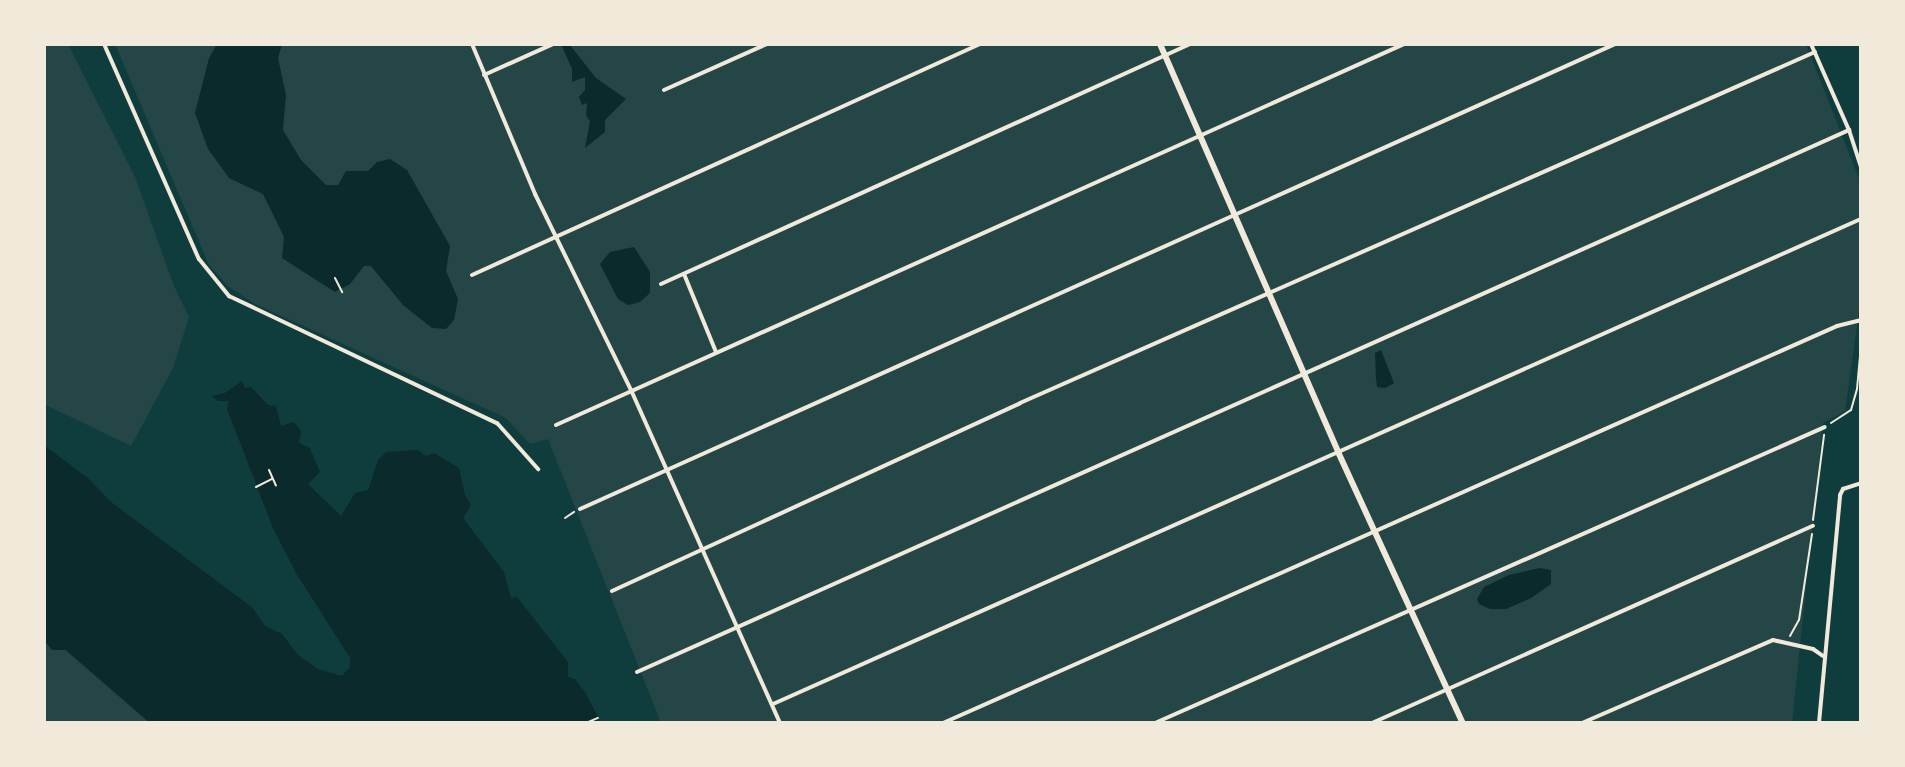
<!DOCTYPE html>
<style>
body{margin:0}
#map{position:relative;width:1905px;height:767px;overflow:hidden;background:#0f3d3e;font-family:Inter,sans-serif}
div>[style]{position:absolute}
[style*='--x']{left:calc(var(--x)*1px);top:calc(var(--y)*1px);width:calc(var(--w)*1px);rotate:calc(var(--a)*1deg)}
.green>*{inset:0;background:#244646}
.water>*{inset:0;background:#0a2a2b}
.path>*{height:2px;margin:-1px;padding:0 1px;transform-origin:1px;border-radius:1px;background:#f1e9da}
.minor>*{height:4px;margin:-2px;padding:0 2px;transform-origin:2px;border-radius:2px;background:#f1e9da}
.secondary>*{height:6px;margin:-3px;padding:0 3px;transform-origin:3px;border-radius:3px;background:#f1e9da}
span{translate:-50% -50%;white-space:nowrap;text-align:center;line-height:1.15;-webkit-text-stroke:8px #f1e9da;paint-order:stroke}
.frame{position:absolute;inset:0;border:46px solid #f1e9da;pointer-events:none}
</style>
<div id="map">
<div class="green">
<div style="clip-path:polygon(44px 44px,68px 44px,135px 177px,174px 286px,189px 317px,173px 368px,131px 446px,44px 404px)"></div>
<div style="clip-path:polygon(115px 44px,1806px 44px,1861px 184px,1861px 298px,1845px 411px,1823px 423px,1792px 723px,661px 723px,548px 439px,530px 444px,506px 418px,255px 304px,228px 286px,209px 265px)"></div>
<div style="clip-path:polygon(44px 640px,52px 650px,65px 650px,150px 723px,44px 723px)"></div>
</div>
<div class="water">
<div style="clip-path:polygon(217px 44px,282px 44px,278px 58px,286px 95px,283px 130px,301px 160px,326px 185px,338px 185px,346px 171px,368px 171px,377px 162px,390px 159px,407px 170px,450px 246px,446px 271px,458px 299px,454px 320px,446px 329px,432px 328px,403px 305px,371px 266px,364px 266px,350px 284px,335px 292px,282px 258px,284px 237px,263px 194px,229px 178px,208px 149px,195px 113px,209px 58px)"></div>
<div style="clip-path:polygon(561px 44px,569px 44px,596px 78px,626px 99px,605px 120px,605px 132px,585px 148px,590px 121px,586px 116px,587px 103px,582px 105px,579px 97px,585px 90px,585px 77px,572px 82px,572px 69px)"></div>
<div style="clip-path:polygon(634px 247px,650px 272px,650px 293px,640px 302px,628px 305px,618px 299px,600px 264px,610px 252px)"></div>
<div style="clip-path:polygon(1381px 350px,1394px 383px,1385px 388px,1377px 387px,1376px 378px,1375px 353px)"></div>
<div style="clip-path:polygon(242px 381px,245px 388px,251px 387px,268px 405px,276px 406px,281px 426px,294px 422px,301px 431px,299px 443px,310px 448px,320px 472px,308px 484px,341px 516px,355px 493px,368px 490px,378px 460px,386px 452px,418px 450px,426px 456px,434px 453px,459px 468px,465px 495px,471px 505px,463px 518px,504px 572px,511px 598px,517px 597px,568px 662px,568px 677px,575px 679px,586px 694px,597px 715px,598px 723px,150px 723px,66px 650px,52px 650px,44px 640px,44px 445px,89px 479px,111px 502px,253px 608px,265px 626px,282px 634px,298px 655px,318px 669px,342px 676px,350px 667px,350px 658px,296px 573px,273px 528px,227px 409px,229px 401px,218px 401px,212px 396px,225px 393px)"></div>
<div style="clip-path:polygon(1540px 568px,1551px 570px,1551px 584px,1531px 598px,1506px 609px,1490px 609px,1479px 604px,1477px 599px,1484px 587px,1509px 575px)"></div>
</div>
<div class="path">
<div style="--x:335;--y:278;--w:16;--a:63"></div>
<div style="--x:1831;--y:423;--w:24;--a:-33"></div>
<div style="--x:1851;--y:410;--w:22;--a:-74"></div>
<div style="--x:1857;--y:389;--w:44;--a:-84.8"></div>
<div style="--x:269;--y:470;--w:17;--a:66"></div>
<div style="--x:256;--y:487;--w:18;--a:-27"></div>
<div style="--x:565;--y:518;--w:11;--a:-34"></div>
<div style="--x:1813;--y:520;--w:86;--a:-82.6"></div>
<div style="--x:1790;--y:636;--w:18;--a:-61"></div>
<div style="--x:1799;--y:620;--w:87;--a:-81.4"></div>
<div style="--x:586;--y:723;--w:13;--a:-23"></div>
</div>
<div class="minor">
<div style="--x:104;--y:44;--w:235;--a:66.2"></div>
<div style="--x:199;--y:259;--w:48;--a:51"></div>
<div style="--x:229;--y:296;--w:297;--a:25.4"></div>
<div style="--x:497;--y:423;--w:62;--a:48.3"></div>
<div style="--x:472;--y:44;--w:163;--a:67.2"></div>
<div style="--x:535;--y:194;--w:218;--a:63.9"></div>
<div style="--x:631;--y:390;--w:365;--a:65.9"></div>
<div style="--x:1811;--y:44;--w:94;--a:66.2"></div>
<div style="--x:1849;--y:130;--w:40;--a:72"></div>
<div style="--x:484;--y:75;--w:76;--a:-24.2"></div>
<div style="--x:664;--y:90;--w:113;--a:-24.1"></div>
<div style="--x:684;--y:274;--w:84;--a:67.7"></div>
<div style="--x:472;--y:275;--w:558;--a:-24.45"></div>
<div style="--x:661;--y:284;--w:581;--a:-24.4"></div>
<div style="--x:556;--y:425;--w:930;--a:-24.19"></div>
<div style="--x:580;--y:509;--w:1135;--a:-24.19"></div>
<div style="--x:612;--y:591;--w:449;--a:-24.7"></div>
<div style="--x:1020;--y:403;--w:869;--a:-23.82"></div>
<div style="--x:637;--y:672;--w:1328;--a:-24.09"></div>
<div style="--x:773;--y:704;--w:1191;--a:-24.03"></div>
<div style="--x:943;--y:723;--w:978;--a:-23.94"></div>
<div style="--x:1837;--y:326;--w:25;--a:-14"></div>
<div style="--x:1155;--y:723;--w:732;--a:-23.84"></div>
<div style="--x:1372;--y:723;--w:483;--a:-24.1"></div>
<div style="--x:1582;--y:723;--w:208;--a:-23.5"></div>
<div style="--x:1773;--y:640;--w:41;--a:12.7"></div>
<div style="--x:1813;--y:649;--w:12;--a:35"></div>
<div style="--x:1819;--y:723;--w:229;--a:-84.7"></div>
<div style="--x:1840;--y:495;--w:7;--a:-63"></div>
<div style="--x:1843;--y:489;--w:19;--a:-18"></div>
</div>
<div class="secondary">
<div style="--x:1160;--y:44;--w:447;--a:66.4"></div>
<div style="--x:1339;--y:454;--w:296;--a:65.3"></div>
</div>
<div class="frame"></div>
</div>
